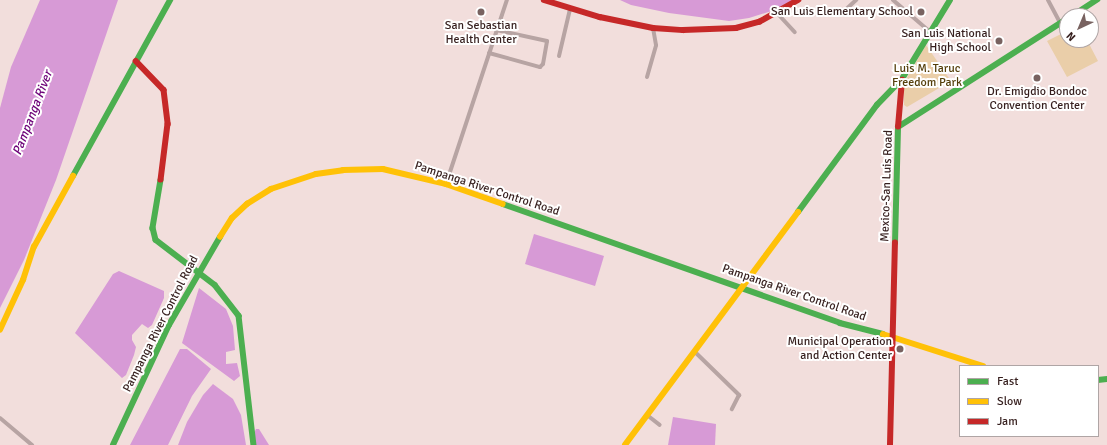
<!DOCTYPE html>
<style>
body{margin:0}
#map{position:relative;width:1107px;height:445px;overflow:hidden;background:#f2dedc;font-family:Signika,sans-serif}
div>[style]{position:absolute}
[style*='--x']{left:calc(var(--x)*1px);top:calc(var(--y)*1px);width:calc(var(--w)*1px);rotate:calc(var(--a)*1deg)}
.green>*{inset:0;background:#eacea9}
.water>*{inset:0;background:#d79ad6}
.street>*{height:4px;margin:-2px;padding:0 2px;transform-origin:2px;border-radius:2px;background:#b7a4a3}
.fast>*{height:5.5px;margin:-2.75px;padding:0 2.75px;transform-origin:2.75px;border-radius:2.75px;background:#4caf50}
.slow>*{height:5.5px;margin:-2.75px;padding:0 2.75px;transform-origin:2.75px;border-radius:2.75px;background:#ffc107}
.jam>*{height:5.5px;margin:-2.75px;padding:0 2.75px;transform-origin:2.75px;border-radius:2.75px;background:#c62828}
.dots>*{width:11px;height:11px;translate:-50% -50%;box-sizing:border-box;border:2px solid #fff;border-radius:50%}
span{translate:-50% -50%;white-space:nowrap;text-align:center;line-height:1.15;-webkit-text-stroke:4px #fff;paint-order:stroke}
.poi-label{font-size:12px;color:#361f1e}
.right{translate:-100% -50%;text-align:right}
.park-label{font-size:12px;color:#543e0a}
.street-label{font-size:12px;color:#361f1e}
.water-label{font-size:13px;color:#6d0278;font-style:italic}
.legend{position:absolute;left:959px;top:365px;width:140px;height:72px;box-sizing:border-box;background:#fff;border:1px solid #afa5a5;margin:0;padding:5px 7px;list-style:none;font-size:12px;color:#361f1e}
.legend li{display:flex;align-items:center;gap:8px;height:20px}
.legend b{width:20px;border:1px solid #afa5a5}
.north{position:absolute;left:1059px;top:8px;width:40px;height:40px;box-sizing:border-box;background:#fff;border:1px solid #afa5a5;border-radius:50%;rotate:224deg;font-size:11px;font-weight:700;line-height:16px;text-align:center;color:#361f1e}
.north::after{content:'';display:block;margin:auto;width:14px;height:18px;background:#786260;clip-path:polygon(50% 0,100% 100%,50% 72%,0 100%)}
</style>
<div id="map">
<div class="green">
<div style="clip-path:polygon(1067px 31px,1067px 40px,1087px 40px,1098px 61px,1067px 77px,1047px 41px)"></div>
<div style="clip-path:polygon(926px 45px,951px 81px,907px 107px,904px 105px,904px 83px)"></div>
</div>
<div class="water">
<div style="clip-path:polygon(40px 0,118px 0,56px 180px,24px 260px,0 308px,0 108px,11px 67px)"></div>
<div style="clip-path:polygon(620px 0,794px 0,784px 7px,749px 18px,729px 21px,669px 13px,631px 5px)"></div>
<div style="clip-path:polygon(534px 234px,604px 256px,595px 286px,525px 264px)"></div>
<div style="clip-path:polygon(119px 271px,164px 291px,164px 298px,152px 325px,148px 328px,142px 324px,132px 335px,132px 340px,136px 347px,134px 355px,126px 375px,122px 378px,75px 333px,113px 274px)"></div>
<div style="clip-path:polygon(199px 288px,226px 309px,233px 326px,235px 350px,226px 352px,226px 364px,237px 363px,240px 376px,234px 381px,182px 343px)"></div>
<div style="clip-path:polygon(180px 349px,187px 349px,211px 369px,192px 396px,168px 445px,130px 445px)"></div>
<div style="clip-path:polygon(213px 384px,233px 399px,241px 415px,246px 445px,178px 445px,187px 422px,203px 395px)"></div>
<div style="clip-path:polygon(673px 417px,716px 424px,715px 445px,668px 445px)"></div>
<div style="clip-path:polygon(256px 429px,259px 429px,269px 445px,256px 445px,254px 433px)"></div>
</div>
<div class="street">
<div style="--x:893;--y:0;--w:48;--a:40.7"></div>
<div style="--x:1048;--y:0;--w:26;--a:62"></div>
<div style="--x:777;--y:13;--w:26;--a:47"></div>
<div style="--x:841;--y:14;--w:21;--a:-43"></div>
<div style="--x:489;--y:53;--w:53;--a:15.4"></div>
<div style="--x:540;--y:67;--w:4;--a:-45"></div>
<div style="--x:543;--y:64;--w:23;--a:-80"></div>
<div style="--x:547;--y:41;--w:52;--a:-167.8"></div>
<div style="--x:559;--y:56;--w:48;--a:-76.8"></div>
<div style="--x:647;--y:77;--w:33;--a:-74"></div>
<div style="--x:656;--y:45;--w:17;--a:-100"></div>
<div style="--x:446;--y:184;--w:194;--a:-71.7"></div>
<div style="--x:695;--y:352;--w:62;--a:44.3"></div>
<div style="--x:739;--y:395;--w:16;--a:117"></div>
<div style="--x:647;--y:415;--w:16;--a:38"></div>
<div style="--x:0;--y:418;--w:42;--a:40.2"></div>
</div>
<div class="fast">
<div style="--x:1072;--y:16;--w:30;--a:-33"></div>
<div style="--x:73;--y:176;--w:201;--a:-61.1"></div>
<div style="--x:161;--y:180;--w:49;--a:99.5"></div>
<div style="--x:153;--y:228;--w:12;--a:76"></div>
<div style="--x:156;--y:240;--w:74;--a:37.3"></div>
<div style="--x:215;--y:285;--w:39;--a:52"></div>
<div style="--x:239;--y:316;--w:130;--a:83.4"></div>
<div style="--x:503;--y:204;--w:357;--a:19.4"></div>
<div style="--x:840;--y:323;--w:44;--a:14.3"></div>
<div style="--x:798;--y:212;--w:133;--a:-53.6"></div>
<div style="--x:877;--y:105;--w:36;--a:-46"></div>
<div style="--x:902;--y:79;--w:92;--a:-58.7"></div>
<div style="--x:895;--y:243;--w:116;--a:-88.5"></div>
<div style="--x:898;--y:127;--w:201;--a:-32.6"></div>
<div style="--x:1098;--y:380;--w:9;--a:-6"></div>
<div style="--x:113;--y:445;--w:132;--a:-65"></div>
<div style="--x:169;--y:325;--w:102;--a:-59.9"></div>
</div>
<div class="slow">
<div style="--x:220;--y:237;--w:22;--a:-58"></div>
<div style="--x:232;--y:218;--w:21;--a:-43"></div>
<div style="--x:247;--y:204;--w:28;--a:-32"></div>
<div style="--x:271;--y:189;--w:47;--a:-18.4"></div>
<div style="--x:316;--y:174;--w:27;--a:-8"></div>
<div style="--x:343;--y:170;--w:40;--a:-1.4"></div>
<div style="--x:383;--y:169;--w:65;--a:13.4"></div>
<div style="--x:446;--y:184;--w:60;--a:19.3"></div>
<div style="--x:0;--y:330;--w:55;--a:-65.3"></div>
<div style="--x:23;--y:280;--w:35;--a:-72"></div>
<div style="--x:34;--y:247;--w:81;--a:-61.2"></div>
<div style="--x:883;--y:334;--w:105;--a:17.7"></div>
<div style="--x:625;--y:445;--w:290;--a:-53.4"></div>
</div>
<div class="jam">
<div style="--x:544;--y:0;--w:59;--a:16.9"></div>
<div style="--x:600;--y:17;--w:54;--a:11.7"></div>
<div style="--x:653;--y:28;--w:30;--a:4"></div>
<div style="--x:683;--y:30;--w:53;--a:-2.2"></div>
<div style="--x:736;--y:28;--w:24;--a:-15"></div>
<div style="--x:759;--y:22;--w:45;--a:-29.4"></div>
<div style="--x:136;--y:61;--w:40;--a:46"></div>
<div style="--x:164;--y:90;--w:34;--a:83"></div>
<div style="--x:168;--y:124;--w:56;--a:97.1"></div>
<div style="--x:898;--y:127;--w:47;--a:-85.1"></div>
<div style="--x:890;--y:445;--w:202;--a:-88.6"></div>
</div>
<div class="dots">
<div style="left:481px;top:12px;background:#786260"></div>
<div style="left:921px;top:12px;background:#786260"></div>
<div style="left:999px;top:41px;background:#786260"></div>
<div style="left:1037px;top:78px;background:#786260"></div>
<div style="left:900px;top:349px;background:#786260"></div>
</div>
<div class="poi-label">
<span class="right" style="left:913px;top:12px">San Luis Elementary School</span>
<span style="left:481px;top:33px">San Sebastian<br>Health Center</span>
<span class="right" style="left:991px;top:41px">San Luis National<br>High School</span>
<span style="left:1037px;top:99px">Dr. Emigdio Bondoc<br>Convention Center</span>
<span class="right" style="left:892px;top:349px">Municipal Operation<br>and Action Center</span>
</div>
<div class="park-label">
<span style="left:927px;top:76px">Luis M. Taruc<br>Freedom Park</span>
</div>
<div class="street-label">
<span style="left:887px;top:186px;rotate:-88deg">Mexico-San Luis Road</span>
<span style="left:487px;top:189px;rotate:18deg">Pampanga River Control Road</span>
<span style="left:794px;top:293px;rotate:19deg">Pampanga River Control Road</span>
<span style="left:161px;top:324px;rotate:-63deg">Pampanga River Control Road</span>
</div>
<div class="water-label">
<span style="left:33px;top:113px;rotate:-69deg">Pampanga River</span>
</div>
<ul class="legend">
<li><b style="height:5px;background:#4caf50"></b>Fast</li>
<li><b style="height:5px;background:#ffc107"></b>Slow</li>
<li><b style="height:5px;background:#c62828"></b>Jam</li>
</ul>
<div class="north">N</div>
</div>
